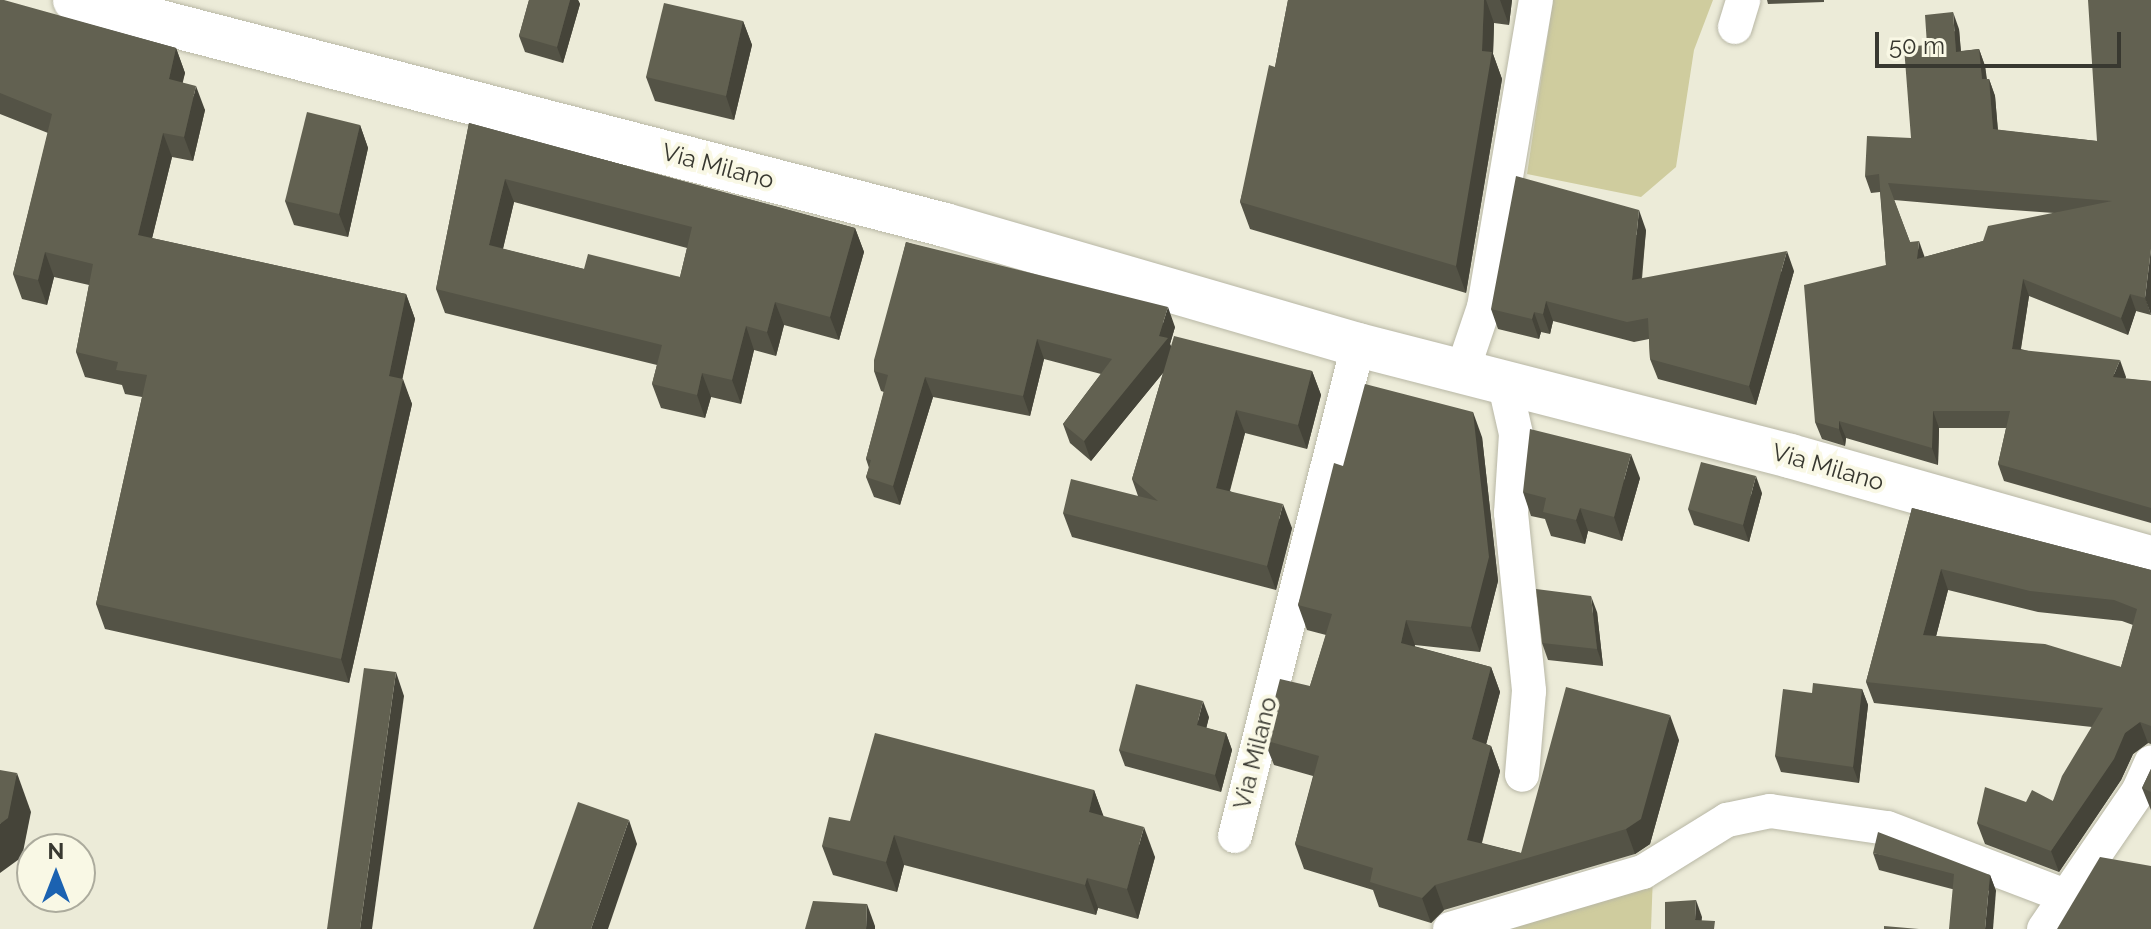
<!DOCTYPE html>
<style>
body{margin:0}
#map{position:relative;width:2151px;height:929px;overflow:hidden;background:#ecebd8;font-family:Raleway,sans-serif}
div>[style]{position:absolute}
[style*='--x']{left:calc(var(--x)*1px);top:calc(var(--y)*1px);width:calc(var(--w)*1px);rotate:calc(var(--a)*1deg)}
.green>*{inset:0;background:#cfcc9e}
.roads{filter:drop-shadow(0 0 2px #b8b7a5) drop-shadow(0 0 2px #b8b7a5)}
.minor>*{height:34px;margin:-17px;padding:0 17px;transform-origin:17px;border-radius:17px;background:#fff}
.secondary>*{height:44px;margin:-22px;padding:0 22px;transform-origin:22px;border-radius:22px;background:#fff}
.wall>*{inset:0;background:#545346}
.shaded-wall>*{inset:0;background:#454439}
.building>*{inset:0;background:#626151}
span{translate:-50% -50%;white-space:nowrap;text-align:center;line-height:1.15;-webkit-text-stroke:8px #f9f8e5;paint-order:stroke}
.street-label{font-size:24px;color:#383830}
.north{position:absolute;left:16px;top:833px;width:80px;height:80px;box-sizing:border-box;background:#f9f8e5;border:2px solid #acab9d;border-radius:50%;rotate:0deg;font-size:22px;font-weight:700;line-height:32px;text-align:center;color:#383830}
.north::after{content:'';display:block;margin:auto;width:28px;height:36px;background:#1b62b1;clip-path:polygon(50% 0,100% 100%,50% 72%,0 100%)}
.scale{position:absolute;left:1875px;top:32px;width:246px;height:36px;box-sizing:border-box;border:4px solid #383830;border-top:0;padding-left:10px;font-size:24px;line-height:28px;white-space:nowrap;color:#383830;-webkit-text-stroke:6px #f9f8e5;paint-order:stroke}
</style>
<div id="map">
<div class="green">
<div style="clip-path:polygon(1553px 0,1713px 0,1694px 50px,1676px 167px,1641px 197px,1527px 174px)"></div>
<div style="clip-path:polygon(1653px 874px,1651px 929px,1480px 929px)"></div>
</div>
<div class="roads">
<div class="minor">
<div style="--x:1735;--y:27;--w:28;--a:-73"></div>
<div style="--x:1463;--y:369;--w:65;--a:-71.3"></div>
<div style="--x:1484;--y:307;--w:311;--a:-80.4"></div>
<div style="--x:1504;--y:381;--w:54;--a:77.2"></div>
<div style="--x:1516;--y:434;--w:79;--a:93.6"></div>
<div style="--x:1511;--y:513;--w:179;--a:84.2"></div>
<div style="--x:1529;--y:691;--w:84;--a:94.8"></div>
<div style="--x:1235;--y:836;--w:506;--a:-75.94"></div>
<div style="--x:1450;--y:929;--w:201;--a:-16.5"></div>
<div style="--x:1643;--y:872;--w:99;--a:-31.8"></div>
<div style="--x:1727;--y:820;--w:44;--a:-11.8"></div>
<div style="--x:1770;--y:811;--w:118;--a:8.3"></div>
<div style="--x:1887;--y:828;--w:187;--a:20.9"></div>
<div style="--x:2044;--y:929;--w:168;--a:-55.6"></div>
<div style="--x:2139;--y:790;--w:30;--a:-66"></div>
</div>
<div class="secondary">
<div style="--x:75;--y:0;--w:899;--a:14.5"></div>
<div style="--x:945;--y:225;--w:430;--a:16.2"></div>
<div style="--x:1358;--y:345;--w:446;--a:14.4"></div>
<div style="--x:1790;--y:456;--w:375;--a:15.8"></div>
</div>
</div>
<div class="wall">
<div style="clip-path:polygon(0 0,176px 48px,185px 73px,182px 82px,205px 110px,193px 161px,172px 157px,152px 238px,406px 294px,415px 319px,402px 379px,412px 404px,349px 683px,105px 629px,96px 604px,142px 397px,125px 394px,122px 385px,85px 377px,76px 352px,89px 285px,54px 277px,47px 305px,22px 299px,13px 274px,48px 133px,0 114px)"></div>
<div style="clip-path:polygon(529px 0,578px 0,580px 4px,563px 63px,525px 52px,519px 36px)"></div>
<div style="clip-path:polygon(1288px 0,1512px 0,1509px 25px,1494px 23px,1493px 54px,1502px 79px,1466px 293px,1250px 229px,1240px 202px,1275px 67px)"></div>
<div style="clip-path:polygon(1767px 0,1824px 0,1824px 2px,1768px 4px)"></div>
<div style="clip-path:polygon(743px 21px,752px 45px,734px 120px,655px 101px,646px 77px)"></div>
<div style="clip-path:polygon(evenodd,1959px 29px,1961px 51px,1979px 49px,1985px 66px,1987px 79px,1989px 79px,1995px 96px,1998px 130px,2097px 141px,2151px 315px,2136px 311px,2128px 335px,2029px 296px,2021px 349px,2126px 377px,2125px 379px,2151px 381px,2151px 523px,2004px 481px,1998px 464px,2006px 428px,1939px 428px,1938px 465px,1846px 438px,1845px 446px,1822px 439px,1815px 422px,1886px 265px,1880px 192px,1871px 193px,1865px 176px,1911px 138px,1927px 45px,1959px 29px,1894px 200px,1998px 209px,2054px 213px,1983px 241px,1924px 257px,1910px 242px,1894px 200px)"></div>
<div style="clip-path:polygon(evenodd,469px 123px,855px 228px,864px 252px,839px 340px,784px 325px,776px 356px,754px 350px,741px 404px,711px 397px,705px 418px,661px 408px,652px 384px,657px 365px,445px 313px,436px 289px,469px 123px,514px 202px,687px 248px,680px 277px,584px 269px,503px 249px,514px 202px)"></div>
<div style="clip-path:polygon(360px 125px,368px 148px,348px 237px,294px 225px,285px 201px)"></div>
<div style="clip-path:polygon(1646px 230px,1642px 279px,1794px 271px,1756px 405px,1658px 379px,1650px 359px,1649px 339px,1634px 342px,1553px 321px,1550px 334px,1541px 332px,1539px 339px,1498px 329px,1491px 309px)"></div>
<div style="clip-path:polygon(906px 242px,1175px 327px,1170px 344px,1171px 346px,1312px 371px,1321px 395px,1307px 449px,1245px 433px,1230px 491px,1292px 528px,1276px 590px,1072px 537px,1063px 513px,1138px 496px,1132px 479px,1163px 373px,1091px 461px,1070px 443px,1063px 424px,1101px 374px,1044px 359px,1030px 416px,933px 397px,900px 505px,874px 497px,866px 477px,869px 468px,866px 459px,884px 392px,881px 391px,874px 371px)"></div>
<div style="clip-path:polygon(1482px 437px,1498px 581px,1480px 652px,1415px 645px,1414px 646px,1491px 667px,1500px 692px,1486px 744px,1491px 746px,1500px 771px,1482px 843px,1521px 853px,1679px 740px,1650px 844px,1635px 854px,1444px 910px,1431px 923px,1379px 907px,1373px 890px,1304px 869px,1295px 844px,1313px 776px,1274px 765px,1264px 740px,1310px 686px,1326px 635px,1307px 630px,1298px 605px,1343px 466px)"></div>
<div style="clip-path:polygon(1640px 478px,1622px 541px,1588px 531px,1585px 544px,1551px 536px,1545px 519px,1531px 516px,1523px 492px)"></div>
<div style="clip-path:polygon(1762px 493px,1749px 542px,1694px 525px,1688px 509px)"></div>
<div style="clip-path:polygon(evenodd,1912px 508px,2151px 570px,2151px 744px,2148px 743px,2133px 754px,2121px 780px,2059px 872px,1985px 844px,1977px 823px,2026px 802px,2053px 801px,2092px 727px,1874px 703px,1866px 682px,1912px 508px,1948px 590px,2038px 612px,2122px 621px,2133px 625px,2121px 667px,1936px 636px,1948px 590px)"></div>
<div style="clip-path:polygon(1597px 612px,1603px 666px,1548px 660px,1542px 643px)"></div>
<div style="clip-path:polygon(1862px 689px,1868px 705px,1859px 783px,1781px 772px,1775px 756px,1812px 693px)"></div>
<div style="clip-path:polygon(1209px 717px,1206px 728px,1226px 733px,1232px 750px,1221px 792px,1125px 766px,1119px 750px)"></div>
<div style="clip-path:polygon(2151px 769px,2151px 810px,2142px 788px)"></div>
<div style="clip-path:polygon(1094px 790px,1103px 816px,1155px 857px,1138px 919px,1098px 908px,1096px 915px,904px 865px,897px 892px,833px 875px,822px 846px,850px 821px)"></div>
<div style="clip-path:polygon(1873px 853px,1990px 875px,1996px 891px,1952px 889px,1879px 870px)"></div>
</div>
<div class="shaded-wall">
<div style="clip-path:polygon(570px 0,578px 0,580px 4px,563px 63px,557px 47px)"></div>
<div style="clip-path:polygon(1484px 0,1486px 0,1494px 23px,1493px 54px,1502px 79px,1466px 293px,1456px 266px,1482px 51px)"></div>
<div style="clip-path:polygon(1500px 0,1512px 0,1509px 25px)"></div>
<div style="clip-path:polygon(1953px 12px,1959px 29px,1962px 69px,1956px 52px)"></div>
<div style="clip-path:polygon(743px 21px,752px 45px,734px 120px,726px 96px)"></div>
<div style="clip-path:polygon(176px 48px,185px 73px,178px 103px,169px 79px)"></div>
<div style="clip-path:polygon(1979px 49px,1985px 66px,1988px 96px,1982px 79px)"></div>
<div style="clip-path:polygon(1989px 79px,1995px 96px,1999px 146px,1993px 129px)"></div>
<div style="clip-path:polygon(196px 86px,205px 110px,193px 161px,184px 137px)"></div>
<div style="clip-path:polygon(360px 125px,368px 148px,348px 237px,339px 214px)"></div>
<div style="clip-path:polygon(163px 133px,172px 157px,147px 259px,138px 235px)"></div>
<div style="clip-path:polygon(505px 179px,514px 202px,498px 269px,489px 245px)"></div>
<div style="clip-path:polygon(1639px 210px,1646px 230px,1639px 300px,1632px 280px)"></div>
<div style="clip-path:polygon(855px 228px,864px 252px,839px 340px,830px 317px)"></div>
<div style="clip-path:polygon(1919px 241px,1925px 258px,1917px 259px)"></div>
<div style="clip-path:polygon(2151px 249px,2151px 315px,2145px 298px)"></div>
<div style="clip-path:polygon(1787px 251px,1794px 271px,1756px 405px,1749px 386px)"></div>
<div style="clip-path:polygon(45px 252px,54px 277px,47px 305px,38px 280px)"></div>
<div style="clip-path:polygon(2023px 279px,2029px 296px,2018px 366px,2012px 349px)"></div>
<div style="clip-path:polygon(406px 294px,415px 319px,398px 400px,389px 376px)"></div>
<div style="clip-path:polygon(2130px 294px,2136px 311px,2128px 335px,2121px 318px)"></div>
<div style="clip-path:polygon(1546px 301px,1553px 321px,1550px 334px,1543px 314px)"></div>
<div style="clip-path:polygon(775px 302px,784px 325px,776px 356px,767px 332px)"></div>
<div style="clip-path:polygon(1168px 307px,1175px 327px,1170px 344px,1175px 358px,1091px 461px,1084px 441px,1159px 336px)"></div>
<div style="clip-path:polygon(1534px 312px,1541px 332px,1539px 339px,1532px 319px)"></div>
<div style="clip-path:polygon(746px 326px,754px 350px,741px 404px,732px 380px)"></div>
<div style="clip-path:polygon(1037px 339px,1044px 359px,1030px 416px,1023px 396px)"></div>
<div style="clip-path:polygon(2120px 360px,2126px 377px,2119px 394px,2113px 377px)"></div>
<div style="clip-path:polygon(1312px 371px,1321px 395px,1307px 449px,1298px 425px)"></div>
<div style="clip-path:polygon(702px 373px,711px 397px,705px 418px,697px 395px)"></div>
<div style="clip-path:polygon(925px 377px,933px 397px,900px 505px,893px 486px)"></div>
<div style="clip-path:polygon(403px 379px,412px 404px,349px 683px,341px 659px)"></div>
<div style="clip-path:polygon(1236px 410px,1245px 433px,1224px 511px,1216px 488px)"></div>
<div style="clip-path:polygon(1933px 411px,1939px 428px,1938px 465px,1932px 448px)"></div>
<div style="clip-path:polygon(1473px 412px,1482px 437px,1498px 581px,1480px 652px,1471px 627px)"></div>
<div style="clip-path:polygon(1839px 421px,1846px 438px,1845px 446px,1839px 429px)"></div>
<div style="clip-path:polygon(1631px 454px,1640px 478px,1622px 541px,1614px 517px)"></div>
<div style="clip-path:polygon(1756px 476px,1762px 493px,1749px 542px,1743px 525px)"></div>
<div style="clip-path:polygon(1283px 504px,1292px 528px,1276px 590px,1267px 566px)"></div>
<div style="clip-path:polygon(1580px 508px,1588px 531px,1585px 544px,1576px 520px)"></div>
<div style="clip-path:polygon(1941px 569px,1948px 590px,1931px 656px,1923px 635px)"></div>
<div style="clip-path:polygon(1591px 596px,1597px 612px,1603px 666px,1597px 649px)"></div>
<div style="clip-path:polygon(1406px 620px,1415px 645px,1410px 668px,1401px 643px)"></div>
<div style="clip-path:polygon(1491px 667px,1500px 692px,1481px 764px,1472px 739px)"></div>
<div style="clip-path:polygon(396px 672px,404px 696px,372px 929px,360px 929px)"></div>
<div style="clip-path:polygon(1862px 689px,1868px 705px,1859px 783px,1853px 767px)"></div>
<div style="clip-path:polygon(1203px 701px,1209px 717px,1203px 742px,1197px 725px)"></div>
<div style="clip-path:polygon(1670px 715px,1679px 740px,1650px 844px,1635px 854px,1626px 829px)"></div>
<div style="clip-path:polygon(2140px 722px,2148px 743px,2133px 754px,2121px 780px,2059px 872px,2051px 851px,2125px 733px)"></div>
<div style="clip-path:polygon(1226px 733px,1232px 750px,1221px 792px,1215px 775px)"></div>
<div style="clip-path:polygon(1491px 746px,1500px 771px,1476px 864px,1467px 840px)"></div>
<div style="clip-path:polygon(17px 773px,31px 812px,22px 857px,0 873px,0 824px)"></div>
<div style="clip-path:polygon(1094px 790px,1105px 820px,1089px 812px)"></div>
<div style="clip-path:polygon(629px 820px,637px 844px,608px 929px,591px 929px)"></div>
<div style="clip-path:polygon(1144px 827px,1155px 857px,1138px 919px,1127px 889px)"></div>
<div style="clip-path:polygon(894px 835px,904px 865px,897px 892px,886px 862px)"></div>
<div style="clip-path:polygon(1990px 875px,1996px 891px,1993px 929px,1985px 929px)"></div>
<div style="clip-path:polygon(1087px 878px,1098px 908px,1096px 915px,1085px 885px)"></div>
<div style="clip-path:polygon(1435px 885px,1444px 910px,1431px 923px,1422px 898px)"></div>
<div style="clip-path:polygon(1696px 900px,1702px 917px,1701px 929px,1695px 920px)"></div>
<div style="clip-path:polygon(867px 904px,875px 926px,875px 929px,866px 929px)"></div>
</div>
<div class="building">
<div style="clip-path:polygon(0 0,4px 0,176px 48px,169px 79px,196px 86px,184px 137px,163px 133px,138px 235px,406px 294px,389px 376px,403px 379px,341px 659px,96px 604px,147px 375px,116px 370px,118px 362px,76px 352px,93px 264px,45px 252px,38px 280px,13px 274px,52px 114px,0 93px)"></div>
<div style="clip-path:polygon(529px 0,570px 0,557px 47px,519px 36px)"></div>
<div style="clip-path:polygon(1288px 0,1484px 0,1482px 51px,1492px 52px,1456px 266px,1240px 202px,1269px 65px,1275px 67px)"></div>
<div style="clip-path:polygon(evenodd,2088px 0,2151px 0,2151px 249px,2145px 298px,2130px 294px,2121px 318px,2023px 279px,2012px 349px,2120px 360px,2113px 377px,2151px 381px,2151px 508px,1998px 464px,2010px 411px,1933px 411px,1932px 448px,1839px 421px,1839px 429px,1815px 422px,1804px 285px,1886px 265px,1879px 174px,1865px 176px,1867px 136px,1911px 138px,1904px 47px,1927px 45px,1925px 15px,1953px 12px,1956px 52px,1979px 49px,1982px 79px,1989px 79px,1993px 129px,2097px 141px,2088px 0,1888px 183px,2112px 201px,1988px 226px,1983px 241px,1917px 259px,1919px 241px,1910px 242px,1888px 183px)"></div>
<div style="clip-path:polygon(664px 3px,743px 21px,726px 96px,646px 77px)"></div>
<div style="clip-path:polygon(307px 112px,360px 125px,339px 214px,285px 201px)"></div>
<div style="clip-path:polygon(evenodd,469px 123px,855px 228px,830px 317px,775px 302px,767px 332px,746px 326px,732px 380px,702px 373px,697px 395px,652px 384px,662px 345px,436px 289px,469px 123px,505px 179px,692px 227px,680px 277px,588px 254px,584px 269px,489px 245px,505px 179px)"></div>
<div style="clip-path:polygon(1516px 176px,1639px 210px,1632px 280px,1787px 251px,1749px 386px,1650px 359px,1648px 318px,1627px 322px,1546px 301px,1543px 314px,1534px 312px,1532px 319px,1491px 309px)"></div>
<div style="clip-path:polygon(906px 242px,1168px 307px,1159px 336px,1168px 338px,1084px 441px,1063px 424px,1112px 359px,1037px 339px,1023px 396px,925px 377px,893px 486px,866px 477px,871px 460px,866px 459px,888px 375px,874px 371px,874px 360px)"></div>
<div style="clip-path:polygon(1174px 336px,1312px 371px,1298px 425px,1236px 410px,1216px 488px,1283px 504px,1267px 566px,1063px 513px,1071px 479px,1158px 501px,1132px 479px)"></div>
<div style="clip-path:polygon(1365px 384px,1473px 412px,1489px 557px,1471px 627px,1406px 620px,1401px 643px,1491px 667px,1472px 739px,1491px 746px,1467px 840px,1521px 853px,1566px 687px,1670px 715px,1641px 819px,1626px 829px,1435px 885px,1422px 898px,1370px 882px,1373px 868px,1295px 844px,1319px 756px,1264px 740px,1280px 679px,1310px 686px,1332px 614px,1298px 605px,1334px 463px,1343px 466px)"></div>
<div style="clip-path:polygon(1530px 429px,1631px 454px,1614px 517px,1580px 508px,1576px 520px,1543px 512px,1546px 498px,1523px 492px)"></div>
<div style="clip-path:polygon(1701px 462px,1756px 476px,1743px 525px,1688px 509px)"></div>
<div style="clip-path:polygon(evenodd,1912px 508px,2151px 570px,2151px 726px,2140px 722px,2125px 733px,2114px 759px,2051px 851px,1977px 823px,1985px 787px,2026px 802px,2032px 790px,2053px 801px,2062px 776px,2103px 708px,1866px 682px,1912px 508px,1941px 569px,2030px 591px,2114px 600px,2137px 609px,2121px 667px,2045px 644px,1923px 635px,1941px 569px)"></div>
<div style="clip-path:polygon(1536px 589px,1591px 596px,1597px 649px,1542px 643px)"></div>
<div style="clip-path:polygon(364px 668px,396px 672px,360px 929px,327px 929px)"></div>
<div style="clip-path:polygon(1813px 683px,1862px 689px,1853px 767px,1775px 756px,1783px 689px,1812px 693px)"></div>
<div style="clip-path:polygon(1136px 684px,1203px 701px,1197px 725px,1226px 733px,1215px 775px,1119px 750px)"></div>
<div style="clip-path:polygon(875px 733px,1094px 790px,1089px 812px,1144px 827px,1127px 889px,1087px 878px,1085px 885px,894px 835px,886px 862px,822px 846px,829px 817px,850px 821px)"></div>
<div style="clip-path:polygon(2151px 769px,2151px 792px,2142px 788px)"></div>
<div style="clip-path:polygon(0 770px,17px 773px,8px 818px,0 824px)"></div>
<div style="clip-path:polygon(578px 802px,629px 820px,591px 929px,533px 929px)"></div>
<div style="clip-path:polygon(1878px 832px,1990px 875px,1985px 929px,1949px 929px,1954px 874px,1873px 853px)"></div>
<div style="clip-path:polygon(2100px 857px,2151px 866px,2151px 929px,2057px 929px)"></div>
<div style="clip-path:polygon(1696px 900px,1695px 920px,1715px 921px,1714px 929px,1665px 929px,1665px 902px)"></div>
<div style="clip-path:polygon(813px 901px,867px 904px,866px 929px,805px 929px)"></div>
<div style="clip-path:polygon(1884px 926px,1919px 929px,1884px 929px)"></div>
</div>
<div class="street-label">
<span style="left:718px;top:166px;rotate:15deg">Via Milano</span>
<span style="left:1828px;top:467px;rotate:16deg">Via Milano</span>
<span style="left:1255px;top:753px;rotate:-76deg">Via Milano</span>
</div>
<div class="north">N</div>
<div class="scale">50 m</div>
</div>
